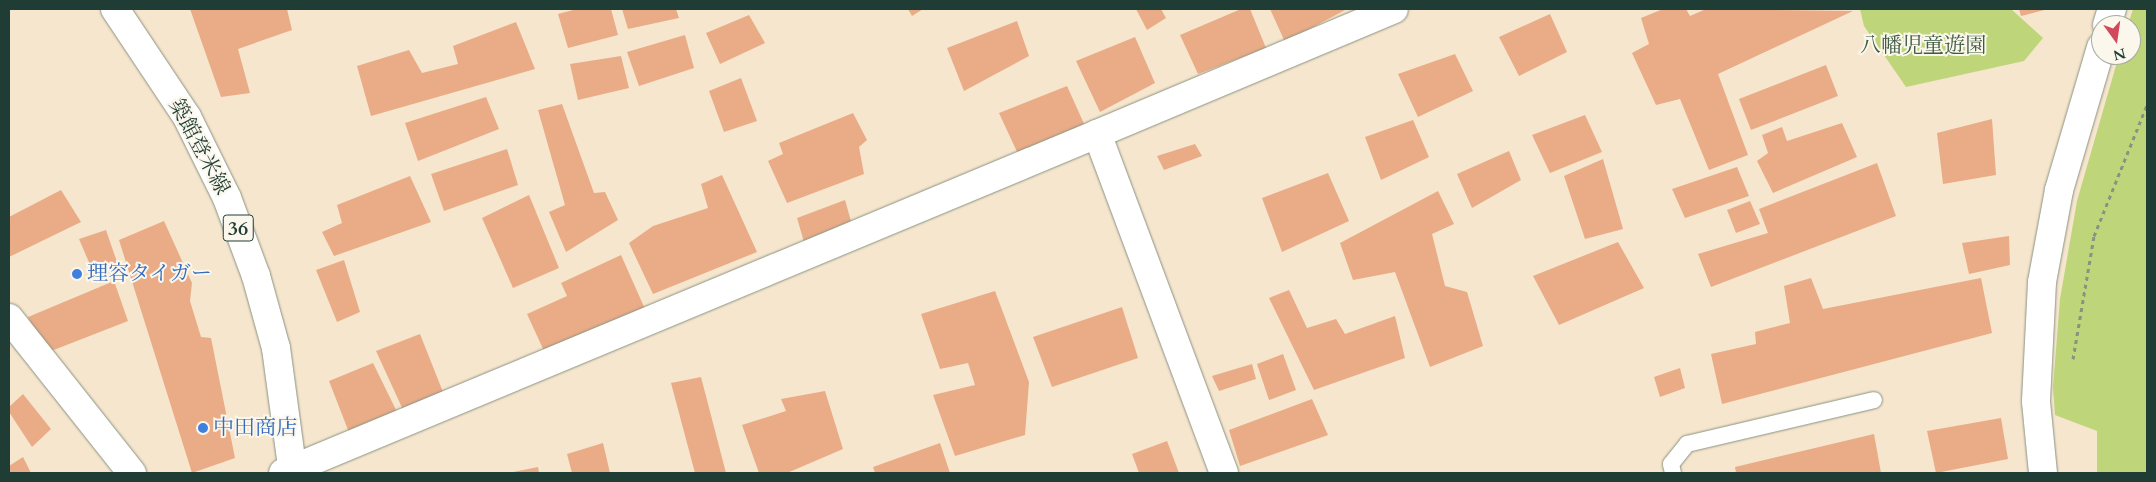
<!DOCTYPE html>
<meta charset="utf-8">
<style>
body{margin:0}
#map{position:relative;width:2156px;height:482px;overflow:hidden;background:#f6e6ce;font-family:Cardo,"Noto Serif JP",serif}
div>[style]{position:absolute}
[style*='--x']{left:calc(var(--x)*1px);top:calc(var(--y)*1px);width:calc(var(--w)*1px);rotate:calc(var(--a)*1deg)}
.green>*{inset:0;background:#bed579}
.building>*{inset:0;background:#e9ac87}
.path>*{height:3px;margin-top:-1.5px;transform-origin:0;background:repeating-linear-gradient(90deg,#8a9281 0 4px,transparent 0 8px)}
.roads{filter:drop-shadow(0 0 1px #8a9281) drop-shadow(0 0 1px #8a9281)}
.service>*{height:16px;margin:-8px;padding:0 8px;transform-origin:8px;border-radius:8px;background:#fff}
.minor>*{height:28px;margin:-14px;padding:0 14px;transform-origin:14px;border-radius:14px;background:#fff}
.primary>*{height:28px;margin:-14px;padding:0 14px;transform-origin:14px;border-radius:14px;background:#fff}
.dots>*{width:14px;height:14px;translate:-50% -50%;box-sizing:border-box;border:2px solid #fbf7ec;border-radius:50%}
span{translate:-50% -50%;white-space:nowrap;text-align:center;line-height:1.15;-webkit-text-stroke:4px #fbf7ec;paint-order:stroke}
.shield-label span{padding:1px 4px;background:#fbf7ec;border:1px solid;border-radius:4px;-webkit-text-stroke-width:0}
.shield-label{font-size:20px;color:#1f3d34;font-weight:700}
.park-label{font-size:21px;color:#3f5b42}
.street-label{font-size:21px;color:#1f3d34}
.shop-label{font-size:21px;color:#366cbe}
.left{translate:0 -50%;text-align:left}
.frame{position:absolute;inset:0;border:10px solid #1f3d34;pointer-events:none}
.north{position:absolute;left:2091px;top:15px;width:50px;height:50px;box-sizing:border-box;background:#fbf7ec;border:1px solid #a3ada2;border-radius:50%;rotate:166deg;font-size:14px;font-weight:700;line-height:20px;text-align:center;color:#1f3d34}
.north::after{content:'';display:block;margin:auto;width:18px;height:22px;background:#d1495b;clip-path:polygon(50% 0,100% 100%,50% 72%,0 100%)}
</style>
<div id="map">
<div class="green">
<div style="clip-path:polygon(1860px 9px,2011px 9px,2043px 38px,2024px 61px,1906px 87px,1864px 26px)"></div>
<div style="clip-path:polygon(2133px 9px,2147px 9px,2147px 473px,2097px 473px,2097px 431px,2055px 415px,2053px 387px,2060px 299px,2077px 201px,2119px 55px,2131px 55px,2131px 25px,2128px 25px)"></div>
</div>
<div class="building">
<div style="clip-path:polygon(190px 9px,287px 9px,292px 30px,238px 49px,250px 93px,221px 97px)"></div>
<div style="clip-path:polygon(577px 9px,611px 9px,618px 35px,568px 48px,558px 14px)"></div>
<div style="clip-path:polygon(622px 9px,676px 9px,679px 18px,628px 29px)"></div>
<div style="clip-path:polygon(908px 9px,923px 9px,912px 16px)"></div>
<div style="clip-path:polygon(1136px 9px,1161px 9px,1166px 18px,1147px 30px)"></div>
<div style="clip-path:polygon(1241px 9px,1250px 9px,1266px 48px,1198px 74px,1180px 35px)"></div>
<div style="clip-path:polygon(1270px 9px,1347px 9px,1285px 42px)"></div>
<div style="clip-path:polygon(1663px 9px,1686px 9px,1690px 16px,1706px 9px,1853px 11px,1718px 74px,1748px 155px,1709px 170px,1680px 99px,1656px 105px,1632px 53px,1649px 44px,1641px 18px)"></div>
<div style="clip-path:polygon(2019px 9px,2048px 9px,2021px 16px)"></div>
<div style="clip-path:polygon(1550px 14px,1567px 52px,1519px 76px,1499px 37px)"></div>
<div style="clip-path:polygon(749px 15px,765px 43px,720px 64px,706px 33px)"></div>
<div style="clip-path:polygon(1017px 21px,1029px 56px,964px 91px,947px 48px)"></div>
<div style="clip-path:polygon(516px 22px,535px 69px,371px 116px,357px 66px,409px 50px,422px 73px,458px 64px,453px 46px)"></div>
<div style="clip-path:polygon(685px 35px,694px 68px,639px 86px,627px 52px)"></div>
<div style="clip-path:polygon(1135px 37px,1155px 83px,1100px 112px,1076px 61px)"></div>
<div style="clip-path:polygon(1455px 54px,1473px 91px,1418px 117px,1398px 74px)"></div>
<div style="clip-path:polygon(621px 56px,629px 88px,578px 100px,570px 64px)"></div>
<div style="clip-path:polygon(1826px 65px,1838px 96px,1751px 130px,1739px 99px)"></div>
<div style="clip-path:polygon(741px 78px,757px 121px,724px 132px,709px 91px)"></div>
<div style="clip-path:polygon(1067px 86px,1085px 126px,1018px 154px,999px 113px)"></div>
<div style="clip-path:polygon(486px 97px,499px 129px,418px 161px,405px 123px)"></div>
<div style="clip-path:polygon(562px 104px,594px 193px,605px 192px,618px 220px,566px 252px,549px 212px,565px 205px,538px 110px)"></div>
<div style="clip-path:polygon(853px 113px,867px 140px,859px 147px,864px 174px,787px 203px,768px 161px,783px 154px,779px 143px)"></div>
<div style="clip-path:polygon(1585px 115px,1602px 152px,1550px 173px,1532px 135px)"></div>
<div style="clip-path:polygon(1992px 119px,1996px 175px,1943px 184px,1937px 133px)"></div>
<div style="clip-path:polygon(1413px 120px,1429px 157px,1381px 180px,1365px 137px)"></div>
<div style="clip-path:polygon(1842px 123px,1857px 157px,1773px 193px,1757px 161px,1768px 153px,1762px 135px,1782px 127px,1787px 141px)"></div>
<div style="clip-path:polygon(1195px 144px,1202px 156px,1164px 170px,1157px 156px)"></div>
<div style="clip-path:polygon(507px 149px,518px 185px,444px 211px,431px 174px)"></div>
<div style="clip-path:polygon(1509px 151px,1521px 180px,1472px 208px,1457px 174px)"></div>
<div style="clip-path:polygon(1603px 159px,1623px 229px,1585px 239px,1564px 176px)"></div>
<div style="clip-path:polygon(1877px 163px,1896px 216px,1711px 287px,1698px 254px,1768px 233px,1759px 209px)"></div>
<div style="clip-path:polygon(1737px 167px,1749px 196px,1685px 218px,1672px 189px)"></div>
<div style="clip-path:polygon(1328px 173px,1349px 221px,1282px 252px,1262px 198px)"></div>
<div style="clip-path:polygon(722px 175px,757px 252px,653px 294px,629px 243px,653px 226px,708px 208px,701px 184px)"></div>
<div style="clip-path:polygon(410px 176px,431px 222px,334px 256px,322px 232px,342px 223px,337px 205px)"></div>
<div style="clip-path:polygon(61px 190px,81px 222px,9px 257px,9px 217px)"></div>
<div style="clip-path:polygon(1438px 191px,1454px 224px,1432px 234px,1445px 286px,1467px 292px,1483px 346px,1430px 367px,1395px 272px,1353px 280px,1340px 243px)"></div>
<div style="clip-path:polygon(529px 195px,559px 268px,513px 288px,482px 218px)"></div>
<div style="clip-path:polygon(845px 200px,851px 221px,804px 242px,797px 218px)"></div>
<div style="clip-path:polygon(1750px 201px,1760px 224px,1736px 233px,1727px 210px)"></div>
<div style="clip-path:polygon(164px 221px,192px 283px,190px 301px,201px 337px,211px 338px,235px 458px,192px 473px,119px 240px)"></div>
<div style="clip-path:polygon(106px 230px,118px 265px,94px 274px,79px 239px)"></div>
<div style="clip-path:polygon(2009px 236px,2010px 265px,1969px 274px,1962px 243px)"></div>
<div style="clip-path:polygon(1618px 242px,1644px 288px,1559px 325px,1533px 276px)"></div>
<div style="clip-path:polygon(621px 255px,645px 309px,544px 351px,527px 314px,567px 296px,561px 283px)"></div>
<div style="clip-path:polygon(344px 260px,360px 312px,337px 322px,316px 270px)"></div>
<div style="clip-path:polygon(1811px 278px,1823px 309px,1981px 278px,1992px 333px,1722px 404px,1711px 354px,1756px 344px,1755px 332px,1790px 323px,1784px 286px)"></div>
<div style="clip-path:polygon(114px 281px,128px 321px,46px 353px,28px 317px)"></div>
<div style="clip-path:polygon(1289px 290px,1307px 328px,1336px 319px,1345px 334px,1395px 316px,1405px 358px,1314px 390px,1269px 298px)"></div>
<div style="clip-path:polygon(995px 291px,1029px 382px,1025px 435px,955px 456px,933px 395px,975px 385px,968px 363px,940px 369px,921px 314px)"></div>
<div style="clip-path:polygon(1122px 307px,1138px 358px,1052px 387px,1033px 337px)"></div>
<div style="clip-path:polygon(420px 334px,443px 392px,404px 412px,376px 351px)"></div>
<div style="clip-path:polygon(1283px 354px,1296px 390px,1269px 400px,1257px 364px)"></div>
<div style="clip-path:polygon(373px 363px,398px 414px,350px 435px,329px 381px)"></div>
<div style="clip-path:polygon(1252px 364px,1256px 379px,1219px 391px,1212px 376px)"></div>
<div style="clip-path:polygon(1680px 368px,1685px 388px,1660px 397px,1654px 377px)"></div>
<div style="clip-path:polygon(701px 377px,726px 473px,695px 473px,671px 383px)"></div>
<div style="clip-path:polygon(825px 391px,843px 449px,787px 473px,759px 473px,742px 425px,786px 411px,781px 399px)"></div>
<div style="clip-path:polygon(23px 394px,51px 429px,32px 447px,9px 412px,9px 407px)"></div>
<div style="clip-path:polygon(1312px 399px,1328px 435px,1240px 466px,1229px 430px)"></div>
<div style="clip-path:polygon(2001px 418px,2008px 459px,1936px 473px,1927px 431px)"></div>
<div style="clip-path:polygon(1874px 434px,1881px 473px,1736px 473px,1735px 467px)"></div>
<div style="clip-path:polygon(1167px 441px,1179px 473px,1139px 473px,1132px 454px)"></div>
<div style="clip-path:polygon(603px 443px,610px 473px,572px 473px,567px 454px)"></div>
<div style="clip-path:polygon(940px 443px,950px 473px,875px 473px,873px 467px)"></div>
<div style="clip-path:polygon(23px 457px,31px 473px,9px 473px,9px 466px)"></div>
<div style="clip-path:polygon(538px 467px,539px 473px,513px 473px,513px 472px)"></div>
</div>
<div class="path">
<div style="--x:2073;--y:359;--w:125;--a:-80.3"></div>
<div style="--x:2094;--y:236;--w:141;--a:-68"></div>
</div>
<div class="roads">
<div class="service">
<div style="--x:1673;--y:473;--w:9;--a:-103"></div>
<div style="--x:1671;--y:464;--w:26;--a:-51"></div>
<div style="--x:1687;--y:444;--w:192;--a:-13.2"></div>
</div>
<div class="minor">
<div style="--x:2107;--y:25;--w:17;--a:-73"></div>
<div style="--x:9;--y:318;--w:198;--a:51.6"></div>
<div style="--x:283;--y:473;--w:882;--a:-22.61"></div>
<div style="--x:1224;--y:473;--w:362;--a:-110.5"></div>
<div style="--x:1097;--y:134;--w:322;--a:-22.8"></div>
<div style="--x:2043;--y:473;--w:72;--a:-95.6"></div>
<div style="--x:2036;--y:401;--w:119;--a:-87.1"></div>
<div style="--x:2042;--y:282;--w:94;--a:-79.5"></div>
<div style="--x:2059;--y:190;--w:149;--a:-73.6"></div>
</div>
<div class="primary">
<div style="--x:115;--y:9;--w:130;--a:56.3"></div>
<div style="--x:187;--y:117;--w:90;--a:63.7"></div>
<div style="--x:227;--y:198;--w:83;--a:69.6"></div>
<div style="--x:256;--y:276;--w:75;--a:74.5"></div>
<div style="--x:276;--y:348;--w:126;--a:82.3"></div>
</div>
</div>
<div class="dots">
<div style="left:77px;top:274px;background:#3f7fe0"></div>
<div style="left:203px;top:428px;background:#3f7fe0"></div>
</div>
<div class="shield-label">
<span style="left:238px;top:228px">36</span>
</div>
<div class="park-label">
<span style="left:1923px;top:46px">八幡児童遊園</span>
</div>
<div class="street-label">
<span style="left:199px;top:147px;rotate:62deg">築館登米線</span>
</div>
<div class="shop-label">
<span class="left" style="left:87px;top:274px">理容タイガー</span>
<span class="left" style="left:213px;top:428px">中田商店</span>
</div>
<div class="frame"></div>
<div class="north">N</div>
</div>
